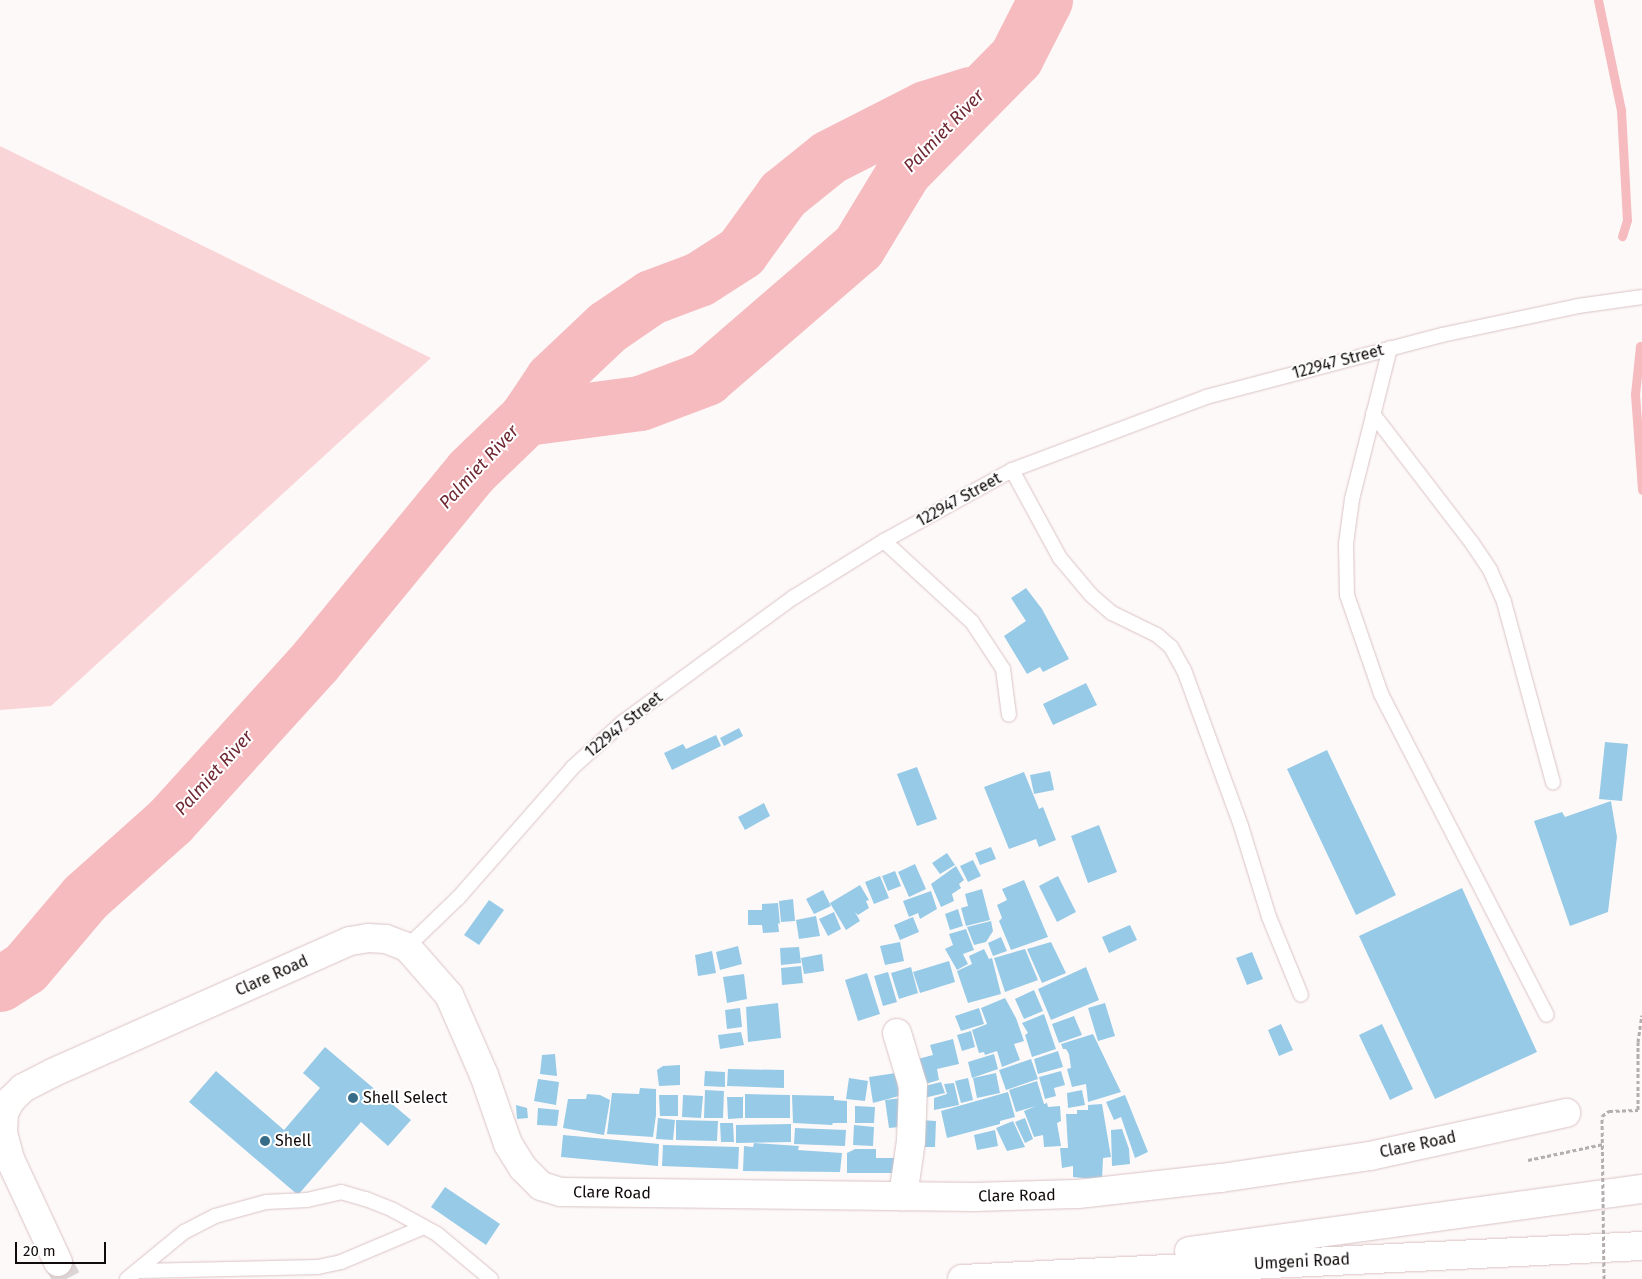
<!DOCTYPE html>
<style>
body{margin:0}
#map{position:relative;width:1642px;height:1279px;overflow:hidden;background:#fef9f9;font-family:"Fira Sans",sans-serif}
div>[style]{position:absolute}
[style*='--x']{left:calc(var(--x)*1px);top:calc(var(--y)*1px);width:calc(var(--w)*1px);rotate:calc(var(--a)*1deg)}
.green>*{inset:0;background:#fad5d7}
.stream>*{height:9px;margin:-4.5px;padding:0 4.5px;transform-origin:4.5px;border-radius:4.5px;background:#f6bbbf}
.river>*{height:55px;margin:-27.5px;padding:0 27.5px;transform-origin:27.5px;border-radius:27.5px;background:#f6bbbf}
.building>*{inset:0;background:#96cae7}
.street-tunnel>*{height:28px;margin-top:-14px;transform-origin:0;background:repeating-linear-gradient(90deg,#dbd5d5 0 28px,transparent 0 42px)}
.path>*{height:3px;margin-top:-1.5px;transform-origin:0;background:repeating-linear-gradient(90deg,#b4aeae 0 4px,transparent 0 6.5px)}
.roads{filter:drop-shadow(0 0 1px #dac3c4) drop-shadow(0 0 1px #dac3c4)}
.lane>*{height:14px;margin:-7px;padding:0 7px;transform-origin:7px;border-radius:7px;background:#fff}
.street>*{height:28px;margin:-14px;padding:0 14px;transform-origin:14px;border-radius:14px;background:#fff}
.highway>*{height:28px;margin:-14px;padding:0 14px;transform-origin:14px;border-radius:14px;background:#fff}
.path-bridge>*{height:3px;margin-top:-1.5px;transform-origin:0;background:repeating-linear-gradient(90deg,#b4aeae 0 4px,transparent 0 6.5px)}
.dots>*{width:14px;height:14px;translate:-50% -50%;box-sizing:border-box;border:2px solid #fff;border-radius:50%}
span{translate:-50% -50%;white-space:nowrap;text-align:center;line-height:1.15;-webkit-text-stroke:4px #fff;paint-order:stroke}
.street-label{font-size:16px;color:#120b0b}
.poi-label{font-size:16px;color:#120b0b}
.left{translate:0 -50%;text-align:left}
.water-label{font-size:18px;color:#702a34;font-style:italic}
.scale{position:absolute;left:15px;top:1242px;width:91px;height:22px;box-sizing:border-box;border:2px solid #120b0b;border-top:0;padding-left:6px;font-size:15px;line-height:18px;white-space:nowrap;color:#120b0b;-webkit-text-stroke:4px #fff;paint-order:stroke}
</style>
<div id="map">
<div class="green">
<div style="clip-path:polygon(0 146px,431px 358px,51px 706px,0 710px)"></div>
</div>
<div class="stream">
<div style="--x:1598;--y:0;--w:112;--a:78.2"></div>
<div style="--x:1621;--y:110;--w:110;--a:86.9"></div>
<div style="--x:1627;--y:220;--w:17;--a:107"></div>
<div style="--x:1640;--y:346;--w:48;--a:95.9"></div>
<div style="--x:1635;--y:394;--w:96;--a:85.8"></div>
</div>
<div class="river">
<div style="--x:526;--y:418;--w:47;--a:-56.3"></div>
<div style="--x:552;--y:379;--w:76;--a:-43.4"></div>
<div style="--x:607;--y:327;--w:53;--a:-34.3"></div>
<div style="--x:651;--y:297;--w:51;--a:-20.6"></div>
<div style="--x:699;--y:279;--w:50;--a:-32.7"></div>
<div style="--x:741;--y:252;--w:72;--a:-54.1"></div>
<div style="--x:783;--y:194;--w:59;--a:-38.8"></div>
<div style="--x:829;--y:157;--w:108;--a:-27"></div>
<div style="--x:925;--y:108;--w:47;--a:-17.3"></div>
<div style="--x:0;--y:984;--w:30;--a:-33"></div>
<div style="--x:25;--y:968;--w:93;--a:-49.8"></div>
<div style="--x:85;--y:897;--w:114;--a:-41.8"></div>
<div style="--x:170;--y:821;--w:216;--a:-47.8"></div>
<div style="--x:315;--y:661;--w:246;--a:-50.6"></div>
<div style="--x:471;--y:471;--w:76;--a:-43.9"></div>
<div style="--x:526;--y:418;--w:115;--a:-7.5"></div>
<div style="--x:640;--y:403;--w:71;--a:-20.7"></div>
<div style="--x:706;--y:378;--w:201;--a:-40.8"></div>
<div style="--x:858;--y:247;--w:89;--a:-58.8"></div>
<div style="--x:904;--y:171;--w:160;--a:-45.5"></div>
<div style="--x:1016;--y:57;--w:64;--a:-63"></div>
</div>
<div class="building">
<div style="clip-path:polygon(1026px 588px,1042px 609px,1069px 659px,1043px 672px,1040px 667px,1027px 674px,1004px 636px,1026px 621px,1011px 598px)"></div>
<div style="clip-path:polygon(1086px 683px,1097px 705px,1053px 725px,1043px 704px)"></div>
<div style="clip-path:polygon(739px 728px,743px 736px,724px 746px,720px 738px)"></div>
<div style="clip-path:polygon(716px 735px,721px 746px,672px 770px,664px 753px,683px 744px,686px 749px)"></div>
<div style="clip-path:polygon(1605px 742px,1628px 744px,1622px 801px,1599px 799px)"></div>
<div style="clip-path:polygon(1327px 750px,1396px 895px,1356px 915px,1287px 769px)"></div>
<div style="clip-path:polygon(917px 767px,937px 819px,917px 826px,897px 774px)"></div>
<div style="clip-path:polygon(1050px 771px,1054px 790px,1034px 794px,1030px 775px)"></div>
<div style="clip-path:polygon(1024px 772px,1039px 809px,1043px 807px,1056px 840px,1039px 847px,1036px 839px,1009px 849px,984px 787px)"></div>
<div style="clip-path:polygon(1611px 801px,1617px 837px,1608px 912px,1570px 926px,1534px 821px,1562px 812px,1565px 817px)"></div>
<div style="clip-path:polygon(764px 803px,770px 816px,745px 830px,738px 817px)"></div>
<div style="clip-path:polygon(1099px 825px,1117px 872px,1088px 883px,1071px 836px)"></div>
<div style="clip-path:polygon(991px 847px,996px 859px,980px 865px,975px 853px)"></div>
<div style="clip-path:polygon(947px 853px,955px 865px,940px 874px,932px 863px)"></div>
<div style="clip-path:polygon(973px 860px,981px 876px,968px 882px,960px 866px)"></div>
<div style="clip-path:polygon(915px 864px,926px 889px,909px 897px,898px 872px)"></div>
<div style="clip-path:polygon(956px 866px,964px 880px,959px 884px,961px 888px,952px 894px,954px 901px,941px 907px,931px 884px)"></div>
<div style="clip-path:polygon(895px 871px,901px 886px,888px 891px,882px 876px)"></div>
<div style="clip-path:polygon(880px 876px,889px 898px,874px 904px,865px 882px)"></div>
<div style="clip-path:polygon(1058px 876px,1076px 912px,1057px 922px,1039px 886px)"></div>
<div style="clip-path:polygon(1024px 880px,1048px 937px,1011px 950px,999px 921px,1002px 918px,997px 905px,1007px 900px,1002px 889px)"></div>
<div style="clip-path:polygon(860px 885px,869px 900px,866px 901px,869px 908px,858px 915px,855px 912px,860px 921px,846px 930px,830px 903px)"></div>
<div style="clip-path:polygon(1462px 888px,1537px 1052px,1435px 1099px,1359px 936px)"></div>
<div style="clip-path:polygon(982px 889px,990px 920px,966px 926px,961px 908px,968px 906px,965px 894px)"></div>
<div style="clip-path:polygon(823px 890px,831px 906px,814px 914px,806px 899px)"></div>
<div style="clip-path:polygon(931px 891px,937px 909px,920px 919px,918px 913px,909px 917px,903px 901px)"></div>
<div style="clip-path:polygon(793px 899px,795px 921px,781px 922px,779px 901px)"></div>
<div style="clip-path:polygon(489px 900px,504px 910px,479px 945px,464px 935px)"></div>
<div style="clip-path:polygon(778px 903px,780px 924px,778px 923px,779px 932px,763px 933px,762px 925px,748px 925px,748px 910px,762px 910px,762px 904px)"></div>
<div style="clip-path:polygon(958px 909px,963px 926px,950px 930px,945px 914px)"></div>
<div style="clip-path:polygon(834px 912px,841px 929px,828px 936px,819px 919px)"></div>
<div style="clip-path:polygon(816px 916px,820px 936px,799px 939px,796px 920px)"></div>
<div style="clip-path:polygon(913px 917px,919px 932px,900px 940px,894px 925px)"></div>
<div style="clip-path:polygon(991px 921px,993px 931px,986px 942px,974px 945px,967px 927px)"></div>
<div style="clip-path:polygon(1130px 925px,1137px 940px,1109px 953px,1102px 937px)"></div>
<div style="clip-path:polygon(966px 929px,974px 950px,963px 954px,968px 964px,957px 970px,945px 949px,953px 945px,949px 934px)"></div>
<div style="clip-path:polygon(1001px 937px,1007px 951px,993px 956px,988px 943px)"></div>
<div style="clip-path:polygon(900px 942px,904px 961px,885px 965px,880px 946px)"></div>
<div style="clip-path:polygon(1051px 942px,1066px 973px,1042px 983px,1027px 949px)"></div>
<div style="clip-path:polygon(738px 946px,742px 964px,720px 970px,716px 952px)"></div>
<div style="clip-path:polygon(799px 947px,801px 963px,781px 965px,780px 948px)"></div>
<div style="clip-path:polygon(984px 949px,989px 959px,992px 958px,1001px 994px,968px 1003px,957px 971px,972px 964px,969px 956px)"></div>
<div style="clip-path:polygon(1025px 949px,1038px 980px,1005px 992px,994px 958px)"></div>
<div style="clip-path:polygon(712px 951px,716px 973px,698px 976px,695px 955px)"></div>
<div style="clip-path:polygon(1252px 952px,1263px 979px,1247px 985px,1236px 958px)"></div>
<div style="clip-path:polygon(822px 954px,824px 971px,804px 974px,801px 958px)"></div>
<div style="clip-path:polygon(949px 961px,955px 982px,920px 993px,913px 972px)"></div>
<div style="clip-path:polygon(801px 966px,803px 983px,782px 985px,781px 968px)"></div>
<div style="clip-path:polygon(911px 967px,918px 993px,899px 999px,891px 973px)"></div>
<div style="clip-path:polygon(1086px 967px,1099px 1000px,1051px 1020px,1038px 989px)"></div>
<div style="clip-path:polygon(888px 972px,897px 1002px,883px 1006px,874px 976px)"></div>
<div style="clip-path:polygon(867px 973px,880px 1014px,858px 1021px,845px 980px)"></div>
<div style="clip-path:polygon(744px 974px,747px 999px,727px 1003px,723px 977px)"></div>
<div style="clip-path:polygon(1034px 990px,1043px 1011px,1024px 1019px,1015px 999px)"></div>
<div style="clip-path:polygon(1005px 998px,1016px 1018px,1024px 1041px,1014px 1044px,1020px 1060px,1002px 1067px,997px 1051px,985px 1055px,984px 1052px,979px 1053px,972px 1030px,987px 1024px,981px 1008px)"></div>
<div style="clip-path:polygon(778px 1003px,781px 1038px,748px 1042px,746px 1007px)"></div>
<div style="clip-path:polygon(1105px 1003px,1115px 1036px,1098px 1041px,1088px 1008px)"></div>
<div style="clip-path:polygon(740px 1008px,742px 1027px,727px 1029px,725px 1010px)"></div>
<div style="clip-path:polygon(979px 1008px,984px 1024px,961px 1031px,955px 1016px)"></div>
<div style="clip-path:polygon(1044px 1014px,1056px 1049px,1032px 1057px,1025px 1035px,1028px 1033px,1022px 1023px)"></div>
<div style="clip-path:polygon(1074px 1016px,1082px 1035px,1059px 1043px,1052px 1024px)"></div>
<div style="clip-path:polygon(1281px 1024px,1293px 1050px,1279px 1056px,1268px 1030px)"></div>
<div style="clip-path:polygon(1382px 1024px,1413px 1089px,1390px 1100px,1359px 1035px)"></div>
<div style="clip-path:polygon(971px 1031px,975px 1047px,962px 1051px,957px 1035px)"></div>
<div style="clip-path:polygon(741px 1032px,744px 1045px,720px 1049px,718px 1035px)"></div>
<div style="clip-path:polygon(1093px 1034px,1121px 1092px,1088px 1102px,1086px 1084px,1072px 1087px,1067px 1069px,1071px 1068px,1069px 1054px,1066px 1049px,1063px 1049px,1061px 1044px)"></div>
<div style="clip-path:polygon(953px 1039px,959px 1064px,937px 1069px,939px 1080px,922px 1085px,914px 1060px,933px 1055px,930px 1045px)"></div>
<div style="clip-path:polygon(325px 1047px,411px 1120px,388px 1146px,361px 1122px,298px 1195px,189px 1102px,216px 1071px,284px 1130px,320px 1088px,303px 1073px)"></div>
<div style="clip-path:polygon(1058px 1051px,1063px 1067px,1038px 1074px,1034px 1059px)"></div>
<div style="clip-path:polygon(555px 1054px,557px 1076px,540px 1074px,542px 1055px)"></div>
<div style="clip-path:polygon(994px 1054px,998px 1069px,972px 1078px,968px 1062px)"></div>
<div style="clip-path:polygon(1031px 1059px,1038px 1079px,1006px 1090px,999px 1070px)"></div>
<div style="clip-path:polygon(680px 1065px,680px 1085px,659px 1086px,657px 1070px,663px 1066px)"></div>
<div style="clip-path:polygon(728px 1069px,784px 1070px,784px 1088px,727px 1086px)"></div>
<div style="clip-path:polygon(705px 1071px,725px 1072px,725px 1087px,704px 1086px)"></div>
<div style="clip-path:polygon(1061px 1071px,1065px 1085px,1054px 1088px,1056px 1096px,1045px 1099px,1039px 1077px)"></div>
<div style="clip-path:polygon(896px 1073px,899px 1096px,873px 1103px,869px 1077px)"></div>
<div style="clip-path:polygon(996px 1073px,1000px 1093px,977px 1098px,973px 1078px)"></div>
<div style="clip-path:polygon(849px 1078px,868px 1081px,865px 1101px,846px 1099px)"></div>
<div style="clip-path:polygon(968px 1078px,973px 1100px,961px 1103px,955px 1081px)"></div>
<div style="clip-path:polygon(538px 1079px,559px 1082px,556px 1105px,534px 1101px)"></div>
<div style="clip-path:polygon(1037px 1081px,1044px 1104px,1047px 1103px,1048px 1107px,1060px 1106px,1061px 1121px,1057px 1123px,1061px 1146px,1044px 1147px,1043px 1135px,1034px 1137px,1024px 1111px,1036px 1106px,1016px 1112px,1009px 1090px)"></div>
<div style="clip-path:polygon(941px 1082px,945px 1093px,924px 1098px,921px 1087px)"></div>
<div style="clip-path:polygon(954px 1083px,959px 1105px,934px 1110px,934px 1098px,947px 1094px,944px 1084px)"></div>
<div style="clip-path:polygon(640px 1088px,656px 1089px,656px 1115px,653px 1137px,607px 1134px,612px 1093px,639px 1094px)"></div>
<div style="clip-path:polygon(705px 1090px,724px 1091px,723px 1118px,704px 1118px)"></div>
<div style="clip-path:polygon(1082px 1090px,1085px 1105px,1068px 1108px,1067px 1093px)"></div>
<div style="clip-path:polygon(1008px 1092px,1015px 1117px,1000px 1121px,1000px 1124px,947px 1138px,941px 1111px)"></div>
<div style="clip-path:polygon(587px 1094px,600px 1095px,610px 1100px,604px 1135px,563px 1128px,568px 1099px,586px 1099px)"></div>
<div style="clip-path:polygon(745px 1094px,790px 1095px,790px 1118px,745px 1118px)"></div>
<div style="clip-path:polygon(659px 1095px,678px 1095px,678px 1116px,660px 1116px)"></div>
<div style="clip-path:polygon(683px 1095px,703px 1096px,701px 1118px,682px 1117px)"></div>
<div style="clip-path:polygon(792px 1095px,834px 1096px,834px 1100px,847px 1101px,847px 1123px,833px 1123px,832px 1125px,793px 1123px)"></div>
<div style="clip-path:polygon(1125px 1095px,1148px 1152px,1135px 1158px,1121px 1117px,1114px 1120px,1106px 1102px)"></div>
<div style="clip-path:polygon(727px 1097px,743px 1097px,743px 1118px,728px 1119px)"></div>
<div style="clip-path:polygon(902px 1098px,904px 1114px,898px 1115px,899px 1127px,889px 1128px,885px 1100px)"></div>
<div style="clip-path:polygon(1102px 1104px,1111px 1157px,1103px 1158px,1102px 1180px,1073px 1177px,1073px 1166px,1062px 1168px,1060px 1148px,1068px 1148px,1066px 1114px,1077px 1114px,1077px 1110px,1088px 1110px,1088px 1105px)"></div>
<div style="clip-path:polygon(516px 1105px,527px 1108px,528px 1118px,517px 1119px)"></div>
<div style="clip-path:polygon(855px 1106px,875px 1107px,874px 1123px,855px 1123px)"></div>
<div style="clip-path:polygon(538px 1108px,559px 1110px,557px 1126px,537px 1125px)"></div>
<div style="clip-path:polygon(658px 1118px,675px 1120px,673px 1140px,656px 1139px)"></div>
<div style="clip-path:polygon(1025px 1118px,1033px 1139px,1025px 1143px,1015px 1122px)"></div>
<div style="clip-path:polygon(676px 1120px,718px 1121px,717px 1141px,676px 1140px)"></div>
<div style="clip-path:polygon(920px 1120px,936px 1121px,935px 1147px,919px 1147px)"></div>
<div style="clip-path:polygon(1013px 1121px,1025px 1147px,1007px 1151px,996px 1128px)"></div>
<div style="clip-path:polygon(720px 1123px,733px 1123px,734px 1142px,721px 1142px)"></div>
<div style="clip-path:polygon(791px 1124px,791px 1142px,736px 1143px,736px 1125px)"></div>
<div style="clip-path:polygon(854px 1125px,874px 1127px,873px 1146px,853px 1145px)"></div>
<div style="clip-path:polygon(795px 1128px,846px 1130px,845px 1146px,794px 1144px)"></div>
<div style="clip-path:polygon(1122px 1129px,1129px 1149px,1130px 1164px,1112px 1166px,1111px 1130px)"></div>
<div style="clip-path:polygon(995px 1130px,998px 1146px,977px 1150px,974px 1135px)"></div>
<div style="clip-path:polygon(563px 1135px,659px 1144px,658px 1166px,561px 1157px)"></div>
<div style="clip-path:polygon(754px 1143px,799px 1146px,798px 1150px,842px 1153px,840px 1172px,743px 1171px,744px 1146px,753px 1147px)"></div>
<div style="clip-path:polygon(663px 1145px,739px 1147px,738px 1169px,662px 1166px)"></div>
<div style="clip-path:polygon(855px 1149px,876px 1149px,876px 1158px,901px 1158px,900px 1173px,847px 1173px,847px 1153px)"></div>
<div style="clip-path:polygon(445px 1187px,500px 1224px,486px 1245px,431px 1207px)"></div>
</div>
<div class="street-tunnel">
<div style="--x:58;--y:1262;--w:19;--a:62"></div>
</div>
<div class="path">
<div style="--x:1638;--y:1110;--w:68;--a:-90"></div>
<div style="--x:1638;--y:1042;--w:27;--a:-82"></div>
<div style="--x:1528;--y:1160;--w:77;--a:-12"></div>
</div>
<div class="roads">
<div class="lane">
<div style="--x:1390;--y:348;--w:156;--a:104.1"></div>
<div style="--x:1352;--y:499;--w:45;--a:97.6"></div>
<div style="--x:1346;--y:544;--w:51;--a:88.9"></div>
<div style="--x:1347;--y:595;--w:105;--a:71"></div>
<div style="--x:1381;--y:694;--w:361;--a:62.7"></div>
<div style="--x:1373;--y:414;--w:163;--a:52.5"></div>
<div style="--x:1472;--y:543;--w:32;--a:56"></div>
<div style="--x:1490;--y:570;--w:35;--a:66"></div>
<div style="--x:1504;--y:602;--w:187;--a:74.8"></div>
<div style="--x:1012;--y:470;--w:100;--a:61.4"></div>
<div style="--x:1060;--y:558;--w:48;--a:50"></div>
<div style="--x:1091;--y:595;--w:28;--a:41"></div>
<div style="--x:1112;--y:613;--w:50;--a:26.1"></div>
<div style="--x:1157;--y:635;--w:18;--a:41"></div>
<div style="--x:1171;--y:647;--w:26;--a:61"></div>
<div style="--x:1184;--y:670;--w:166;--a:69.9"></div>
<div style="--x:1241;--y:826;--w:95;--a:72.9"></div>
<div style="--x:1269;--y:917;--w:84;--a:67.7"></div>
<div style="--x:884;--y:541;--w:120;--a:42.6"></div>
<div style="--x:972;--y:622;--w:56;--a:56.6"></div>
<div style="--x:1003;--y:669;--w:46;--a:82.6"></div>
<div style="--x:407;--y:947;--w:71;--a:-43.9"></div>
<div style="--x:458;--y:898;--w:174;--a:-48.7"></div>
<div style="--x:573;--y:767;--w:67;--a:-42"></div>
<div style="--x:623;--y:722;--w:212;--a:-36.2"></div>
<div style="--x:794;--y:597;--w:106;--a:-31.9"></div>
<div style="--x:884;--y:541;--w:146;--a:-29"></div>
<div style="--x:1012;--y:470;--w:207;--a:-20.6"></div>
<div style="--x:1206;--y:397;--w:244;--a:-14.7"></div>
<div style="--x:1442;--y:335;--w:139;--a:-12"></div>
<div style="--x:1578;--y:306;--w:65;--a:-8"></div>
<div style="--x:140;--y:1271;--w:178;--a:-1.3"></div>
<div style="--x:318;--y:1267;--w:24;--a:-12"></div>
<div style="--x:341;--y:1262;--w:90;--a:-22.9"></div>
<div style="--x:127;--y:1279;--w:74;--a:-39.5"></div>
<div style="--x:184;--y:1232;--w:35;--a:-27"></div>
<div style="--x:215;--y:1216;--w:53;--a:-15.4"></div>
<div style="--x:266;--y:1202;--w:41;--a:-2.8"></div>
<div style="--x:307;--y:1200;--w:35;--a:-13"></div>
<div style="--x:341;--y:1192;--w:26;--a:16"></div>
<div style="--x:366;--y:1199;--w:29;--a:22"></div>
<div style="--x:393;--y:1210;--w:50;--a:28.6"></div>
<div style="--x:437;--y:1234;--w:70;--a:39.8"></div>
</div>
<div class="street">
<div style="--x:897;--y:1033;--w:55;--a:73.2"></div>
<div style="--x:913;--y:1086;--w:55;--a:92.1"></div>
<div style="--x:911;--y:1141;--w:56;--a:98.3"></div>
<div style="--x:58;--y:1262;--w:114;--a:-115"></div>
<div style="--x:10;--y:1159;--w:28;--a:-105"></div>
<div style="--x:3;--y:1132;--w:19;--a:-87"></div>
<div style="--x:4;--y:1113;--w:15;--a:-62"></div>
<div style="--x:11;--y:1100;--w:17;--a:-45"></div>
<div style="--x:23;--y:1088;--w:33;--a:-27"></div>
<div style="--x:52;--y:1073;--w:326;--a:-23.9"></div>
<div style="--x:350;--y:941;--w:18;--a:-9"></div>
<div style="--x:368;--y:938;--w:18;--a:3"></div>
<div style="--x:386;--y:939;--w:22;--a:21"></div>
<div style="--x:407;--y:947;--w:64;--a:48.8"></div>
<div style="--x:449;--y:995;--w:87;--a:66.4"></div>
<div style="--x:484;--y:1075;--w:73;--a:70.8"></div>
<div style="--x:508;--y:1144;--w:28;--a:58"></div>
<div style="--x:523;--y:1168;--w:25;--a:45"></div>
<div style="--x:541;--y:1186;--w:21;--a:17"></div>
<div style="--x:561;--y:1192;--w:413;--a:0.7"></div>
<div style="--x:974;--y:1197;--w:104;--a:-1.7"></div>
<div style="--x:1078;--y:1194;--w:144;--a:-6.4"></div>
<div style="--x:1221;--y:1178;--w:151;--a:-8.4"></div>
<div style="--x:1370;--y:1156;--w:201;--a:-12.4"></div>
</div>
<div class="highway">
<div style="--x:1189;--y:1251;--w:457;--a:-7.8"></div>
<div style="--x:962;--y:1279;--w:681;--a:-2.78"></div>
</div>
</div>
<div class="path-bridge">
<div style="--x:1604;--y:1279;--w:163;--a:-90.7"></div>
<div style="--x:1602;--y:1116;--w:9;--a:-36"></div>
<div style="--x:1609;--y:1111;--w:29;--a:-2"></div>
</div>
<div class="dots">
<div style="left:353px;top:1098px;background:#366c88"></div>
<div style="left:265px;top:1141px;background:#366c88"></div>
</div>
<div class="street-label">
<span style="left:1338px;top:362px;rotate:-15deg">122947 Street</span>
<span style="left:959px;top:500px;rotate:-29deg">122947 Street</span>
<span style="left:624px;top:725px;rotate:-39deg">122947 Street</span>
<span style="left:272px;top:976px;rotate:-24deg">Clare Road</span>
<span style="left:1418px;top:1145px;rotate:-12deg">Clare Road</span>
<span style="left:612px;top:1193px;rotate:1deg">Clare Road</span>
<span style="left:1017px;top:1196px;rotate:-1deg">Clare Road</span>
<span style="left:1302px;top:1262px;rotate:-3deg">Umgeni Road</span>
</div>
<div class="poi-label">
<span class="left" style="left:363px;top:1098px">Shell Select</span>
<span class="left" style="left:275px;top:1141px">Shell</span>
</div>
<div class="water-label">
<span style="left:944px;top:131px;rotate:-46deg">Palmiet River</span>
<span style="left:479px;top:467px;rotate:-47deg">Palmiet River</span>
<span style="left:214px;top:773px;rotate:-48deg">Palmiet River</span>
</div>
<div class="scale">20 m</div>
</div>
